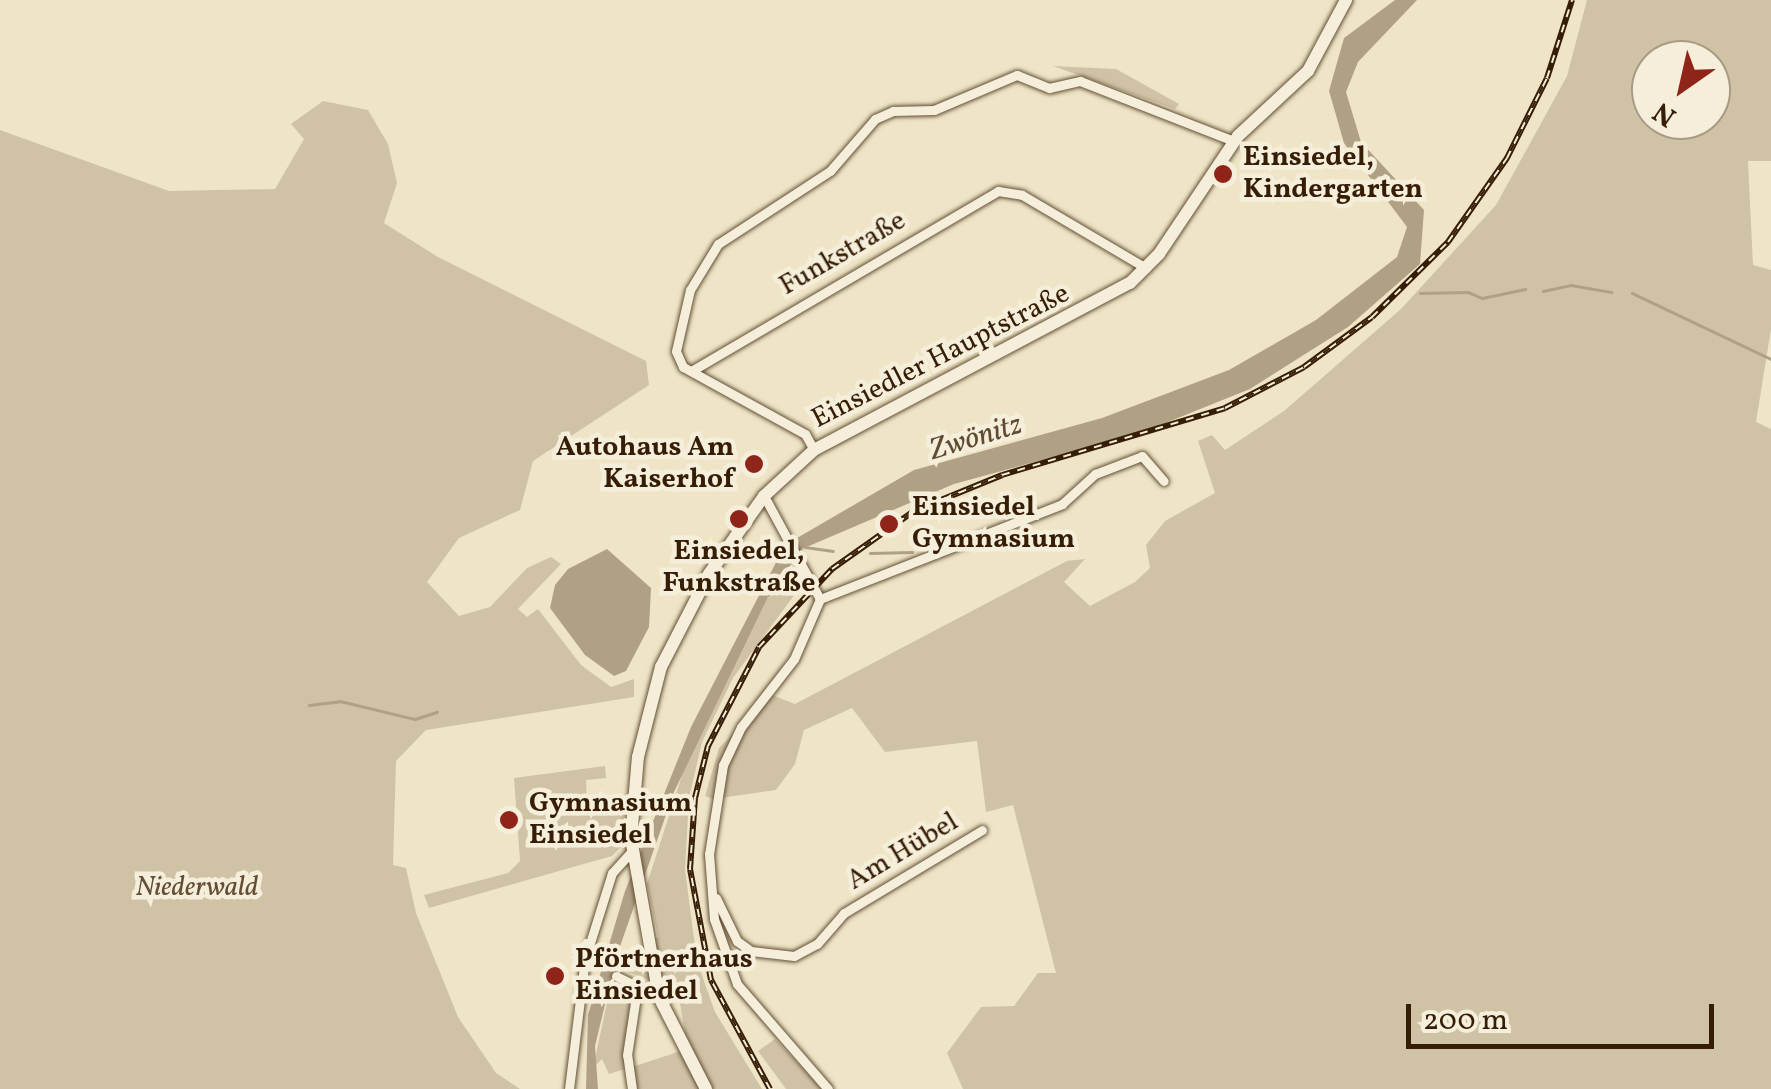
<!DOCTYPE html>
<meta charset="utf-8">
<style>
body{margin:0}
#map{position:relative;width:1771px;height:1089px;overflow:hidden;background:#efe5c6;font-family:Vollkorn,serif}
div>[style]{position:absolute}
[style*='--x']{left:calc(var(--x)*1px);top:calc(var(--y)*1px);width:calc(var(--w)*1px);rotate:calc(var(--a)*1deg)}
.green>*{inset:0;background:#d0c3a5}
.water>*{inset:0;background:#b0a185}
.stream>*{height:2.5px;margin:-1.25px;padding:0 1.25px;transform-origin:1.25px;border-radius:1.25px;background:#b0a185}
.roads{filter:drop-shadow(0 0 2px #644f36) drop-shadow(0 0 2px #644f36)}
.minor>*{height:9px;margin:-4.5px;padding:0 4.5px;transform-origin:4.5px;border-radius:4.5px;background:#f5eeda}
.secondary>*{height:12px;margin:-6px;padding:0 6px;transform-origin:6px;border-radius:6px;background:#f5eeda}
.rail>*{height:6px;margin-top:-3px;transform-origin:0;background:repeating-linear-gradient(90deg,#f5eeda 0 8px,#361d06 0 16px);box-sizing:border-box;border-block:2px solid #361d06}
.dots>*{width:28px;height:28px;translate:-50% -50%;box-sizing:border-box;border:5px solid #f5eeda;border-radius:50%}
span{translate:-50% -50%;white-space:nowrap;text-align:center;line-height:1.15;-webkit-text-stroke:9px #f5eeda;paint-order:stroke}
.poi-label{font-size:28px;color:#361d06;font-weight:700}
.left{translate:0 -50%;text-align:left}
.right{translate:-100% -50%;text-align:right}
.street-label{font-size:28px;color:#361d06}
.park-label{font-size:28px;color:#644f36;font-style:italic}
.water-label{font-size:30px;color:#614b32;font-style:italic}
.north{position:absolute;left:1631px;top:40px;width:100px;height:100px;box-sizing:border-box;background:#f5eeda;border:2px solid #a99a85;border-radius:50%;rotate:214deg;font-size:28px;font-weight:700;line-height:40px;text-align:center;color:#361d06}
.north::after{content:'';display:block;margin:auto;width:35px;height:45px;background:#8f2418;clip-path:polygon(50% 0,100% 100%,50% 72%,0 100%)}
.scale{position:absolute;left:1406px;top:1004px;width:308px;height:45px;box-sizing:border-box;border:5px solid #361d06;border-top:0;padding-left:12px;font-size:30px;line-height:35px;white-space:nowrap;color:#361d06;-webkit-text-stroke:8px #f5eeda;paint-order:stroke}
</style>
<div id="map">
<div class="green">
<div style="clip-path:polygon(evenodd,1587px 0,1771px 0,1771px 161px,1748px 161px,1753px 265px,1771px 270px,1771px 329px,1756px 422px,1771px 429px,1771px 1089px,963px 1089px,947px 1053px,981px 1007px,1014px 1006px,1038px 973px,1056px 973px,1013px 805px,986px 812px,977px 741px,885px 752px,852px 708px,804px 730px,795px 764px,776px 790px,713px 799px,705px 796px,719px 748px,772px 695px,795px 704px,1067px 561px,1085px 559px,1064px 582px,1090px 606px,1135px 582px,1150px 568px,1146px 545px,1165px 521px,1215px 493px,1198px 441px,1212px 435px,1225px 450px,1284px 411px,1401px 309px,1496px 205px,1567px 76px,1587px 0,1651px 60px,1711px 60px,1711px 120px,1651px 120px,1651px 60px)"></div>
<div style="clip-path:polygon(1053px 66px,1116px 69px,1179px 104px,1175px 109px)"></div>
<div style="clip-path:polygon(323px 101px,368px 110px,388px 144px,397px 183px,384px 223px,438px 257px,646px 361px,649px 385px,533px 461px,520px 510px,459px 538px,427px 582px,459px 616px,490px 607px,527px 568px,551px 557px,561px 564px,518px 609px,527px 617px,538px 609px,581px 665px,611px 687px,634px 679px,634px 697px,426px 730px,396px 761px,393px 865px,406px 868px,416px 913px,458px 1017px,496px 1073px,520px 1089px,0 1089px,0 130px,169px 191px,275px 189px,304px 139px,291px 124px)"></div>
<div style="clip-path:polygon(783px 566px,798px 590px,733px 678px,702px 742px,689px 798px,685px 870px,697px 961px,715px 1012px,762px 1089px,713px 1089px,685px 1033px,678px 992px,626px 971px,636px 949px,658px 937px,647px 884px,684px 769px)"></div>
<div style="clip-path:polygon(605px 766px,606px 778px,586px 780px,587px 806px,624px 805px,623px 845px,612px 856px,429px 908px,424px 895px,508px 873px,520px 861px,514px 778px)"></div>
<div style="clip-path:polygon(611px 984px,637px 990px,629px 1068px,684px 1050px,706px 1089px,632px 1089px,628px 1068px,609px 1074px,602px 1059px,593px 1068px)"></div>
<div style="clip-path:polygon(775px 1039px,822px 1089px,786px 1089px,758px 1051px)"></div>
</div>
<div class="water">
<div style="clip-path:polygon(1395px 0,1417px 0,1358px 62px,1346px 92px,1361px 142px,1424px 210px,1420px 264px,1348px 327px,1250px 389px,1143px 432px,954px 484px,802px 549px,768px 597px,674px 792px,617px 955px,595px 1046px,598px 1089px,586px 1089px,588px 1015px,625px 891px,691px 727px,785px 545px,914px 470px,1102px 418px,1229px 370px,1316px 320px,1397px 257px,1407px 227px,1344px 143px,1329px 91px,1344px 38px)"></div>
<div style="clip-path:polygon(607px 549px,651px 588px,649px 627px,626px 671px,614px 676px,585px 655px,550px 608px,555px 585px,568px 569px)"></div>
</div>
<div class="stream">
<div style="--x:1543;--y:291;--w:29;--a:-12"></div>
<div style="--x:1571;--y:285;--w:41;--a:9.9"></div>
<div style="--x:1420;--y:293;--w:48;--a:-1.2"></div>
<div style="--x:1468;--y:292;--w:15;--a:23"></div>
<div style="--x:1482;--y:298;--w:44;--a:-11.8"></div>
<div style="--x:1632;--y:293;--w:154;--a:25.4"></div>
<div style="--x:805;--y:547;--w:28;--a:8"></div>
<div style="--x:870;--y:553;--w:42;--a:-1.4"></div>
<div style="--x:309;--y:705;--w:31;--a:-7"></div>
<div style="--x:340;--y:701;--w:77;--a:13.5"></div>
<div style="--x:415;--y:719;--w:23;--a:-18"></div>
</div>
<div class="roads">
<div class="minor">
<div style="--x:693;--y:370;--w:354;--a:-30.4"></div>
<div style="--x:998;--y:191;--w:24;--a:9"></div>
<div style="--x:1022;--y:195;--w:144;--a:30.5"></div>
<div style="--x:814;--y:450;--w:18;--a:-119"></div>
<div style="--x:805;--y:434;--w:139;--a:-151.2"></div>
<div style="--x:683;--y:367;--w:17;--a:-114"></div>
<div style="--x:676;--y:351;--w:63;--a:-77.1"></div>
<div style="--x:690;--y:290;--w:54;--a:-58.7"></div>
<div style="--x:718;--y:244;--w:134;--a:-33.1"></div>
<div style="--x:830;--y:171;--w:69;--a:-49.1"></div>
<div style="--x:875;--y:119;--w:20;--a:-24"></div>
<div style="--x:893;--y:111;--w:41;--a:-1.4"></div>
<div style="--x:934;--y:110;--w:90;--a:-22.9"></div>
<div style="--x:1017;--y:75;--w:35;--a:22"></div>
<div style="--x:1049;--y:88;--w:32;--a:-13"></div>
<div style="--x:1080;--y:81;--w:165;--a:21.3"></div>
<div style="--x:764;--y:496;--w:117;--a:61.5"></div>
<div style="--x:820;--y:599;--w:65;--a:113.4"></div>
<div style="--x:794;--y:659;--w:86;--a:127.9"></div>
<div style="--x:741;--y:727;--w:42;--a:115.3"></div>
<div style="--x:723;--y:765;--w:90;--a:98.9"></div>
<div style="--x:709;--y:854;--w:65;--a:85.6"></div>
<div style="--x:714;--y:919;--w:69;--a:70.5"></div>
<div style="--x:737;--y:984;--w:139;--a:49.1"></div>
<div style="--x:820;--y:599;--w:260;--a:-21.4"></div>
<div style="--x:1062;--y:504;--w:45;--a:-42.3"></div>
<div style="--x:1095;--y:474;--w:50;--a:-21"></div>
<div style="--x:1142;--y:456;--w:33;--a:49"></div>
<div style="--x:716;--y:898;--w:48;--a:64"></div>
<div style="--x:737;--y:941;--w:17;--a:36"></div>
<div style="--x:751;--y:951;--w:43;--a:6.6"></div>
<div style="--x:794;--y:956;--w:26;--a:-28"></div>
<div style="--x:817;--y:944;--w:41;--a:-48.9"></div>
<div style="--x:844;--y:913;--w:161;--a:-31"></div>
<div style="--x:616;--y:976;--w:48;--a:26"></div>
<div style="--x:569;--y:1089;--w:131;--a:-83"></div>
<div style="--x:585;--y:959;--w:90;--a:-72.6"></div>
<div style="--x:612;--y:873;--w:28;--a:-48"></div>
<div style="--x:632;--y:1089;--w:34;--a:-98"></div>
<div style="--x:627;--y:1055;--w:66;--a:-81.3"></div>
</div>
<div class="secondary">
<div style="--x:706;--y:1089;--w:103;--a:-117.1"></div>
<div style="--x:659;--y:997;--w:161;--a:-100"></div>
<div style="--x:631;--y:838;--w:81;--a:-85.1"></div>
<div style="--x:638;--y:757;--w:93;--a:-75.7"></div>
<div style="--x:661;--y:667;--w:105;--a:-62.7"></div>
<div style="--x:709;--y:574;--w:95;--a:-54.8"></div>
<div style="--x:764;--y:496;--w:68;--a:-42.6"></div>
<div style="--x:814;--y:450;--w:357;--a:-27.9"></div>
<div style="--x:1130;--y:283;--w:41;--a:-45"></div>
<div style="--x:1159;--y:254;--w:142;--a:-56.2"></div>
<div style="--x:1238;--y:136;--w:96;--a:-42.9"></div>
<div style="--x:1308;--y:71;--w:81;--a:-61.8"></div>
</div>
</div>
<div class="rail">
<div style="--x:770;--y:1089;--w:124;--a:-118.4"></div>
<div style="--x:711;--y:980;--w:113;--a:-100.7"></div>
<div style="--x:690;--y:869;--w:71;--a:-86"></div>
<div style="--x:695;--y:798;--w:54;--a:-76"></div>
<div style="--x:708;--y:746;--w:111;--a:-62.7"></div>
<div style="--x:759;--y:647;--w:107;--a:-46.9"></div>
<div style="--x:832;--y:569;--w:100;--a:-35.3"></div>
<div style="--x:914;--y:511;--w:95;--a:-22.2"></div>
<div style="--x:1002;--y:475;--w:233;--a:-16.7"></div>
<div style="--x:1225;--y:408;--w:89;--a:-27.4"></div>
<div style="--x:1304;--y:367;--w:84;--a:-36.3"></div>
<div style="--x:1372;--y:317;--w:107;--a:-44.6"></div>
<div style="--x:1448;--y:242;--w:103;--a:-54.9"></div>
<div style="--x:1507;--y:158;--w:89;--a:-63.4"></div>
<div style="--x:1547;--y:78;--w:82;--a:-72.2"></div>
</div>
<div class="dots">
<div style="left:1223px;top:174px;background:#8f2418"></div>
<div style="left:754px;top:464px;background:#8f2418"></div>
<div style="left:739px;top:519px;background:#8f2418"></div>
<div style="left:889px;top:524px;background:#8f2418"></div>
<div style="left:509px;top:820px;background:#8f2418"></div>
<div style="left:555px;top:976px;background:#8f2418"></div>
</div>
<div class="poi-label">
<span class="left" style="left:1243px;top:174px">Einsiedel,<br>Kindergarten</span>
<span class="right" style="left:734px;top:464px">Autohaus Am<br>Kaiserhof</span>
<span class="left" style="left:912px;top:524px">Einsiedel<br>Gymnasium</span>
<span style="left:739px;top:568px">Einsiedel,<br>Funkstraße</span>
<span class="left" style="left:529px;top:820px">Gymnasium<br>Einsiedel</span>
<span class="left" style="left:575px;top:976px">Pförtnerhaus<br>Einsiedel</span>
</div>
<div class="street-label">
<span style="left:843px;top:254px;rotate:-30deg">Funkstraße</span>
<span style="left:941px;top:357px;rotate:-27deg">Einsiedler Hauptstraße</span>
<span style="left:903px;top:852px;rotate:-31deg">Am Hübel</span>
</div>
<div class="park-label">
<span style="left:197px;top:888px">Niederwald</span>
</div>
<div class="water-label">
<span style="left:976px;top:438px;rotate:-17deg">Zwönitz</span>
</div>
<div class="north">N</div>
<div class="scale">200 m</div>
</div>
